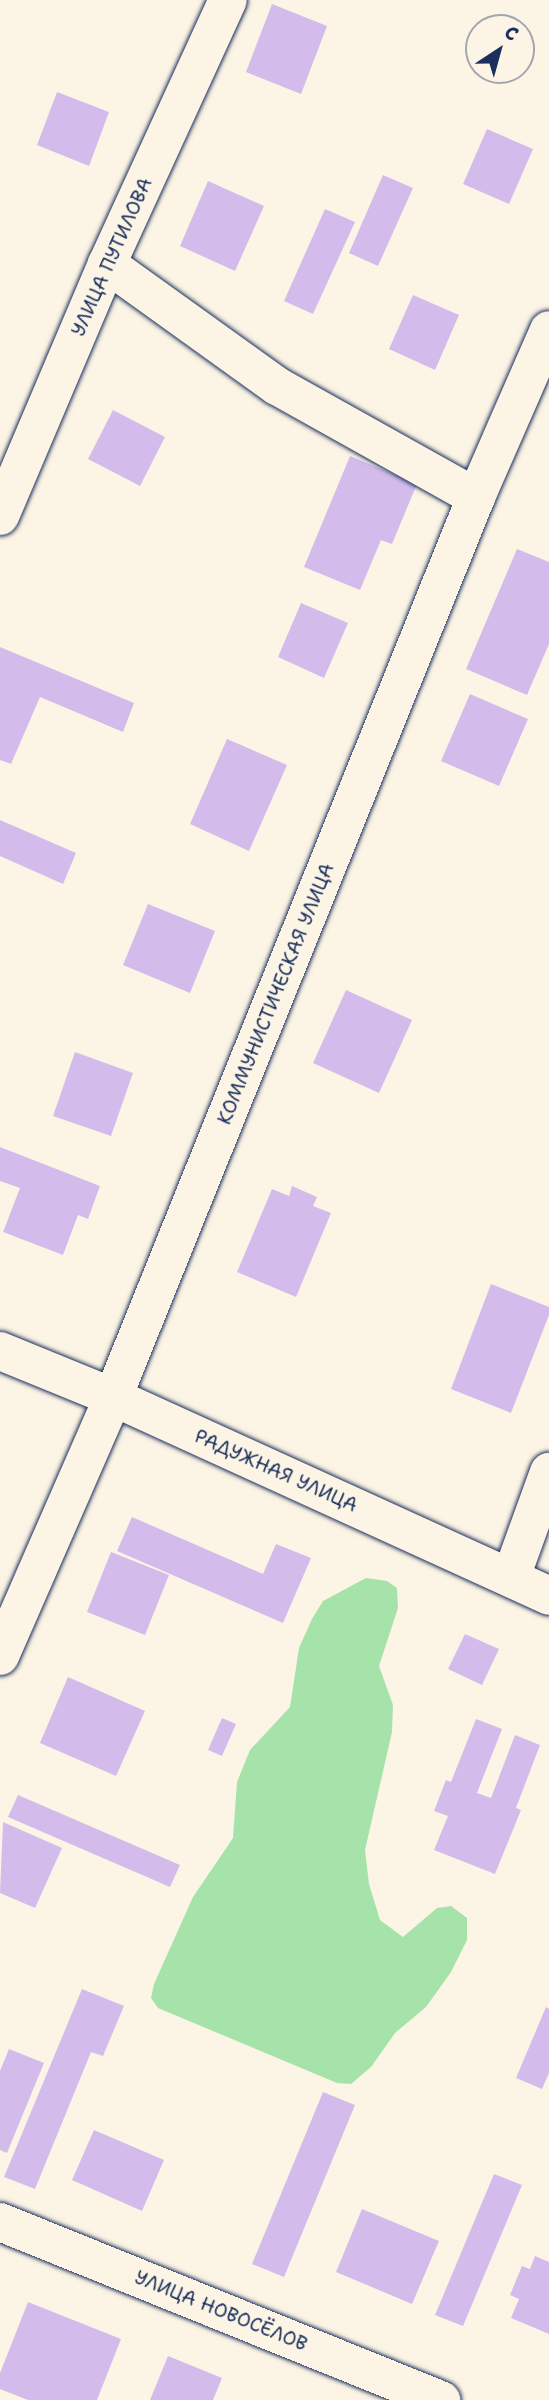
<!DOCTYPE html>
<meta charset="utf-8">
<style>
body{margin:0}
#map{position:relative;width:549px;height:2400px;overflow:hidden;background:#fcf5e5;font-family:"Shantell Sans",sans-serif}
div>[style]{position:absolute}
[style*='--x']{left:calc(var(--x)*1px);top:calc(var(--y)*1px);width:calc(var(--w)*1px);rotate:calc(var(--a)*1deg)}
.green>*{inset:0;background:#a5e3aa}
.building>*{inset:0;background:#d3bceb}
.roads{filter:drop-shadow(0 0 2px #1b2f5e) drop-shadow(0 0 2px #1b2f5e)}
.minor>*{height:38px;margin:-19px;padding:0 19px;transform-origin:19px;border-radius:19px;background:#fcf5e5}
span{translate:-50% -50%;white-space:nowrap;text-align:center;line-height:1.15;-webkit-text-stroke:6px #fcf5e5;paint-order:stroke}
.street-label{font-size:19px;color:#1b2f5e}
.north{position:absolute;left:465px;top:14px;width:70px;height:70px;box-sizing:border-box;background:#fcf5e5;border:2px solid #a2a6af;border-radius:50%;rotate:36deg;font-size:19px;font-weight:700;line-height:28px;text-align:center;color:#1b2f5e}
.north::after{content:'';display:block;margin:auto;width:24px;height:32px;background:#1b2f5e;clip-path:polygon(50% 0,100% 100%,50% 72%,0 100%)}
</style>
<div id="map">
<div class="green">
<div style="clip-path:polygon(366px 1578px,387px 1581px,397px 1588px,398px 1608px,379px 1666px,393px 1705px,392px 1732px,365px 1850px,369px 1884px,380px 1920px,403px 1937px,437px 1908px,451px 1906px,467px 1918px,467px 1940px,451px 1972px,426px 2007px,395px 2033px,371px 2067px,351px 2084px,337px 2083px,158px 2008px,151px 1998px,154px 1984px,193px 1897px,233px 1838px,237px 1782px,250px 1750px,290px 1707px,299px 1648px,312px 1619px,323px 1601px)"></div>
</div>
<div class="building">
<div style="clip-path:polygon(272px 4px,327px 26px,301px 94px,246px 72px)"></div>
<div style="clip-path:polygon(57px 92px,109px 112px,89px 166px,37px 145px)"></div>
<div style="clip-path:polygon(487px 129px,533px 149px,509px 204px,463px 184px)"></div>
<div style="clip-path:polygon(383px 175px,413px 188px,378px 266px,349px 253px)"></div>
<div style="clip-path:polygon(208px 181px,264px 206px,235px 271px,180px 246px)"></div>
<div style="clip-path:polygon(325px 209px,355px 222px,313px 314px,284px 301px)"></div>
<div style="clip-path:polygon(413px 295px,459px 315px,435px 370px,389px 349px)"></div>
<div style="clip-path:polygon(113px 410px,165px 437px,140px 486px,88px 459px)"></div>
<div style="clip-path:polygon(350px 456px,417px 484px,392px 544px,381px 540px,360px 590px,304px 567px)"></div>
<div style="clip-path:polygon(517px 549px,549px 562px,549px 644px,527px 695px,466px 669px)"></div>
<div style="clip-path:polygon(301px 603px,348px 623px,324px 678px,278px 657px)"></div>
<div style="clip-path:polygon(0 647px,134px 703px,123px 732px,40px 697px,11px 764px,0 760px)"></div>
<div style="clip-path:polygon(470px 694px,528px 719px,499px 786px,441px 761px)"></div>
<div style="clip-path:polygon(227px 739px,287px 765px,249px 851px,190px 824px)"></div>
<div style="clip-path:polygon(0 820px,76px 853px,63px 884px,0 856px)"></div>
<div style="clip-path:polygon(148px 904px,215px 931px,190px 993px,123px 965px)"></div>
<div style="clip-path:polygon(346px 990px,412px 1020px,379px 1093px,313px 1063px)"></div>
<div style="clip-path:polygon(75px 1052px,133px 1073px,111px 1136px,53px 1116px)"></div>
<div style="clip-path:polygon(0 1147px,100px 1186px,88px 1219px,78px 1215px,63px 1255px,3px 1232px,20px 1188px,0 1181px)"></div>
<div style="clip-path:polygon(292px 1186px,317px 1197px,313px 1206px,331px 1213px,296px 1297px,237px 1272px,272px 1189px,289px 1196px)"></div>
<div style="clip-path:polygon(491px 1284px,549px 1307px,549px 1315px,511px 1413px,451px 1389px)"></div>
<div style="clip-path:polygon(132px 1517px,263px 1574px,276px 1544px,311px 1558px,283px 1623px,117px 1551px)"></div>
<div style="clip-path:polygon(111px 1552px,169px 1575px,145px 1635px,87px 1612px)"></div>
<div style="clip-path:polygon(465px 1634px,499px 1649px,482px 1685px,448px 1669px)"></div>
<div style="clip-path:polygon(68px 1677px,145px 1711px,116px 1776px,40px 1743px)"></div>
<div style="clip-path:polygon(222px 1718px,236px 1724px,222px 1756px,208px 1750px)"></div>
<div style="clip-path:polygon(476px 1719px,502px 1729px,477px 1793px,491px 1798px,515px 1735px,540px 1745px,516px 1808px,521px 1810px,495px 1874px,434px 1850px,448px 1816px,434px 1811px,446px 1780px,451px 1782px)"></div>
<div style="clip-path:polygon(18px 1795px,180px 1865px,170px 1887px,8px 1817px)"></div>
<div style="clip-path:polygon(3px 1822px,62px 1848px,35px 1908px,0 1893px)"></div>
<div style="clip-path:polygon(82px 1989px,124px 2006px,103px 2056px,91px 2052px,35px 2189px,4px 2177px)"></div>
<div style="clip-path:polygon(546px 2007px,549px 2009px,549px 2073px,542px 2089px,516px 2078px)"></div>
<div style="clip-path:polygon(9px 2049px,44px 2063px,7px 2153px,0 2150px,0 2071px)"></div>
<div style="clip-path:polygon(323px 2092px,355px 2105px,284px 2277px,252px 2264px)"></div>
<div style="clip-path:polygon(94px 2130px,164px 2160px,142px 2211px,72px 2180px)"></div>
<div style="clip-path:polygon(494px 2174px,522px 2185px,463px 2326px,435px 2315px)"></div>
<div style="clip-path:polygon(362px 2209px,439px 2241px,412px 2304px,336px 2272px)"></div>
<div style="clip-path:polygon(535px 2256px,549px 2262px,549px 2334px,511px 2318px,519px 2299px,510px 2295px,522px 2266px,530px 2269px)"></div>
<div style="clip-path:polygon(28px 2302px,121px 2339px,97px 2400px,28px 2400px,0 2389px,0 2373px)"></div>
<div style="clip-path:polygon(168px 2356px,222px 2378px,213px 2400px,150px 2400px)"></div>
</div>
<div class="roads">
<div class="minor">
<div style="--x:107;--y:264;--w:209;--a:35.7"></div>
<div style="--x:277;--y:386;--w:228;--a:29.2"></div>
<div style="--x:0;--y:516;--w:274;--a:-67"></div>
<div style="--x:107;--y:264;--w:290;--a:-65.4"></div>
<div style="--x:0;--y:1351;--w:122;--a:22.2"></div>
<div style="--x:113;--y:1397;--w:479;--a:24.5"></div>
<div style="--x:511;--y:1577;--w:112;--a:-70.1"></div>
<div style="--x:0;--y:1656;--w:283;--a:-66.4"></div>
<div style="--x:113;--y:1397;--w:970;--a:-68.03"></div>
<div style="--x:476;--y:497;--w:182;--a:-66.4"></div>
<div style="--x:0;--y:2222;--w:476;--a:22"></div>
</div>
</div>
<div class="street-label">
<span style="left:112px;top:257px;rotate:-66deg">УЛИЦА ПУТИЛОВА</span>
<span style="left:276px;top:994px;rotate:-68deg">КОММУНИСТИЧЕСКАЯ УЛИЦА</span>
<span style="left:276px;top:1471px;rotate:24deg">РАДУЖНАЯ УЛИЦА</span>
<span style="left:221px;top:2311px;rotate:22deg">УЛИЦА НОВОСЁЛОВ</span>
</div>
<div class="north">С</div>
</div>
